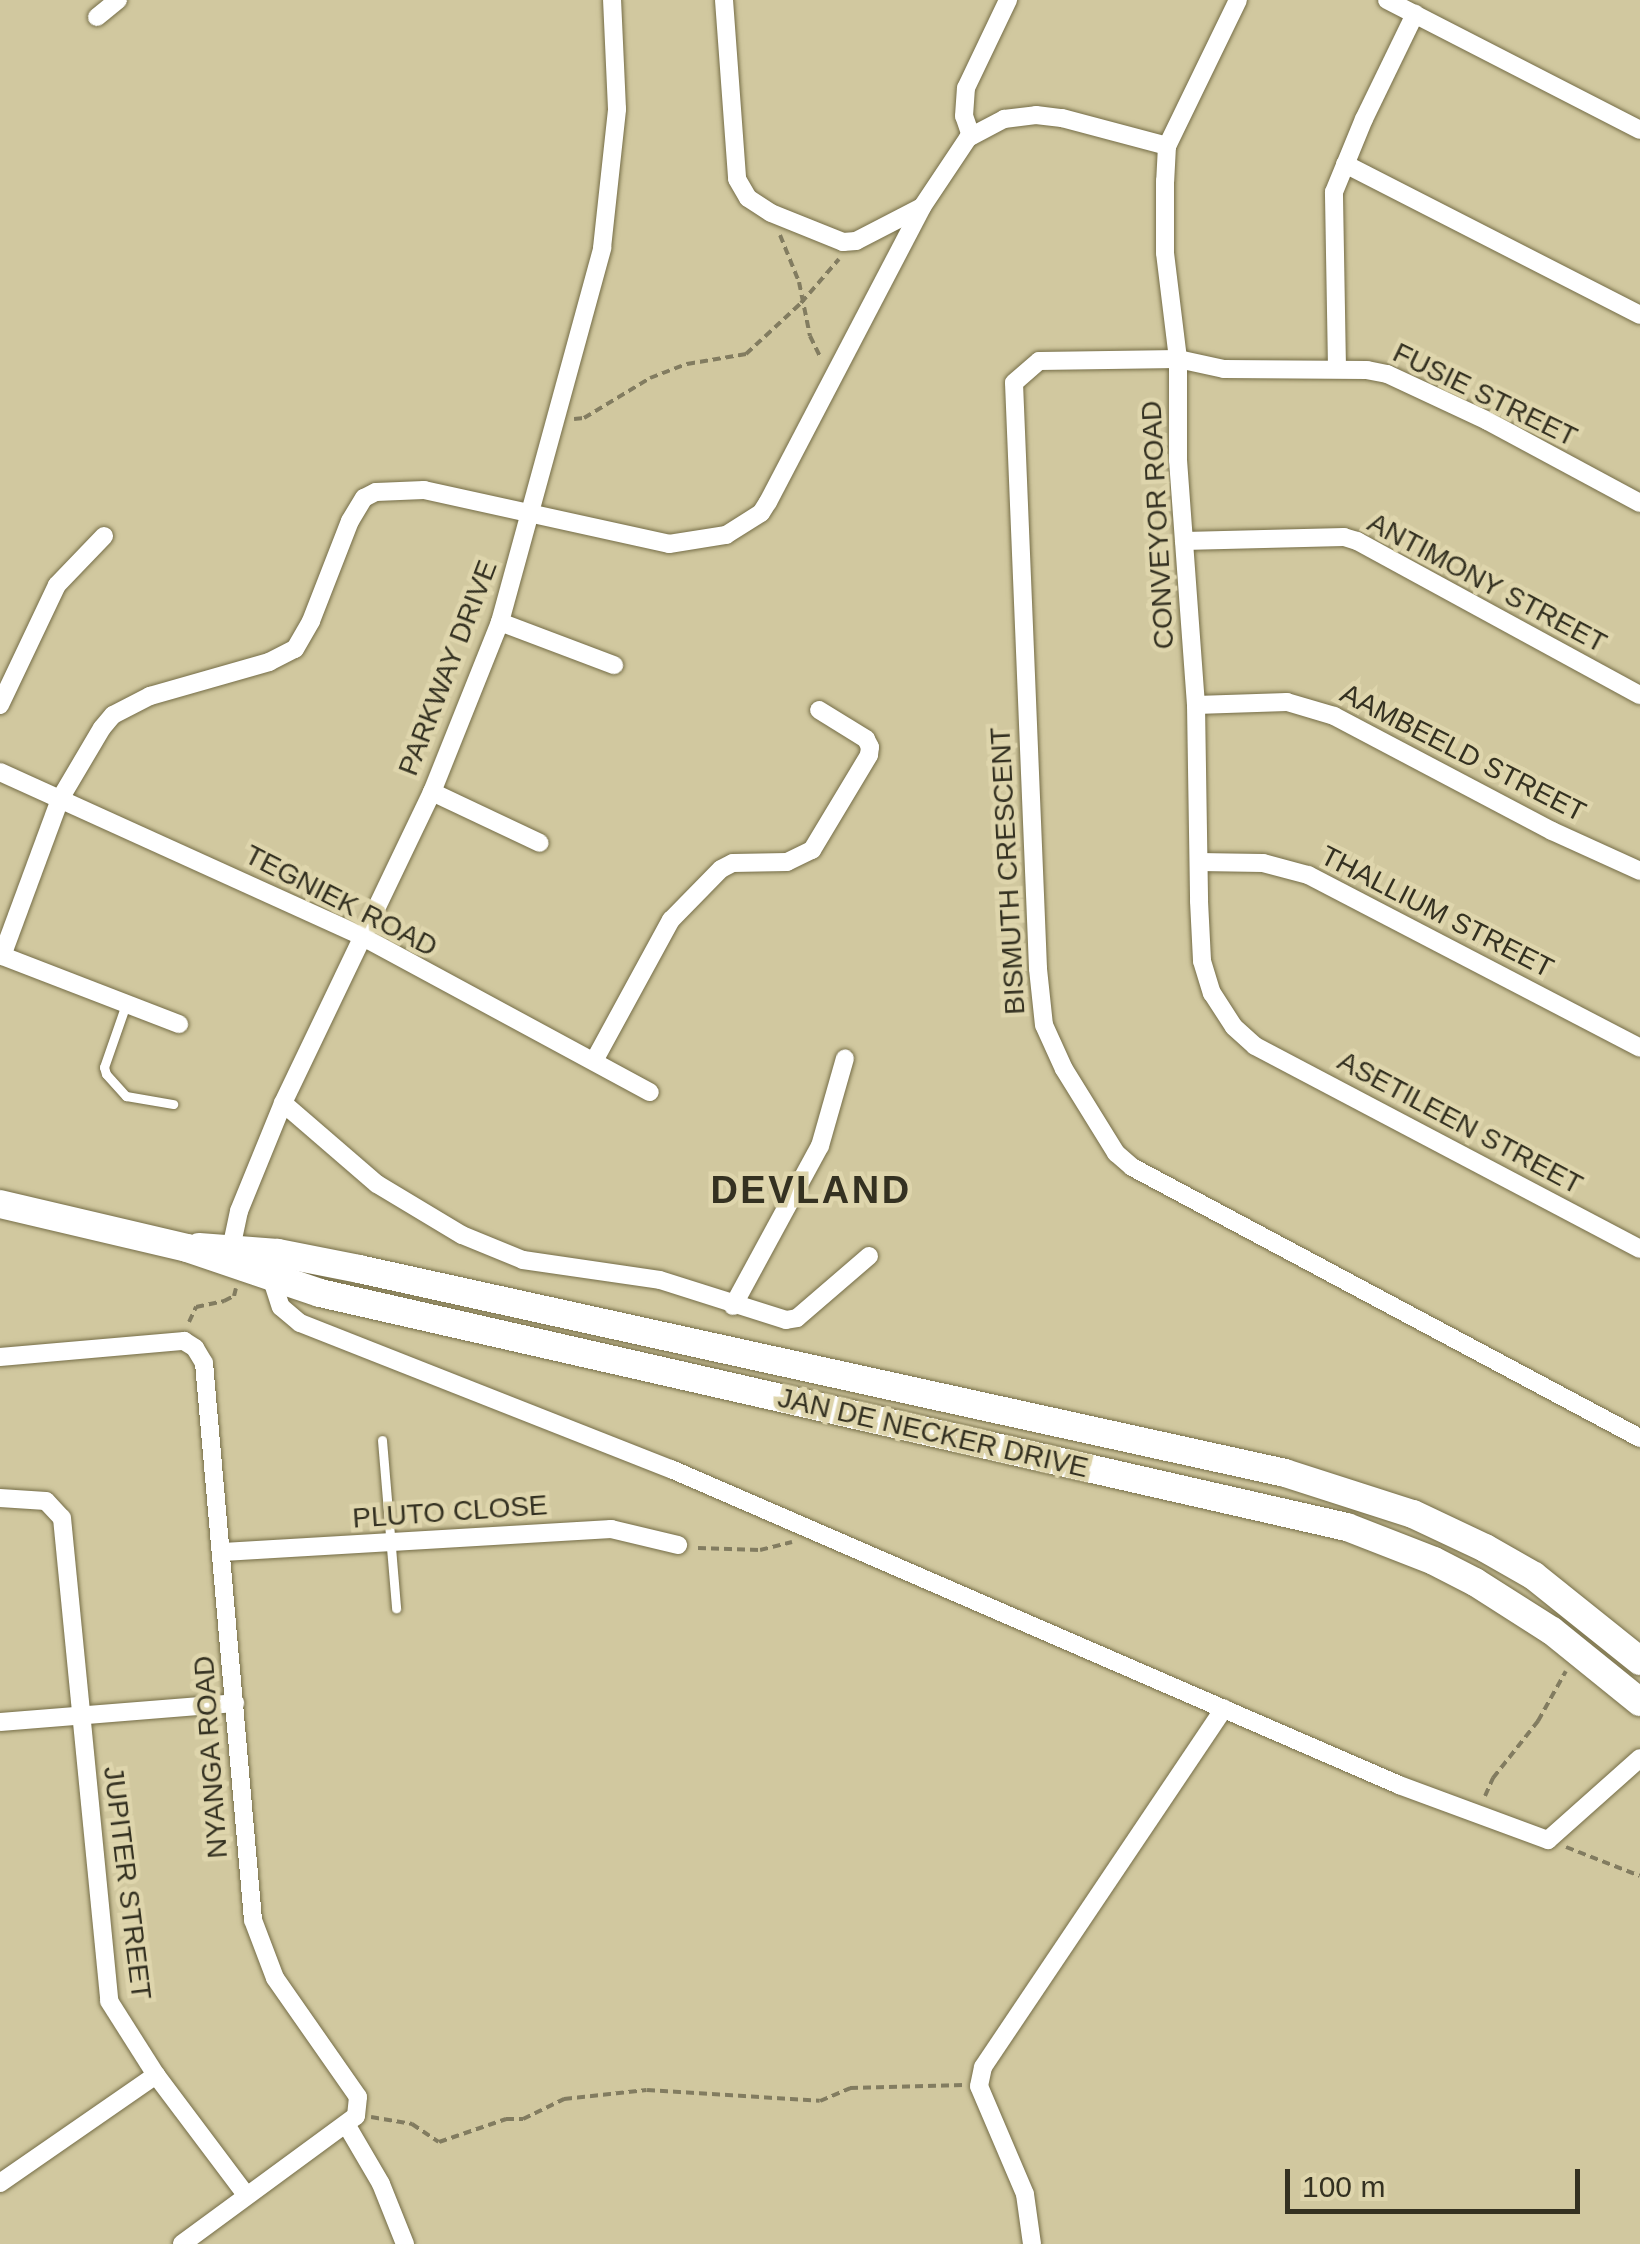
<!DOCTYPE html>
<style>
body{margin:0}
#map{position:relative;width:1640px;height:2244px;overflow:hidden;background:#d1c89f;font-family:Arial,sans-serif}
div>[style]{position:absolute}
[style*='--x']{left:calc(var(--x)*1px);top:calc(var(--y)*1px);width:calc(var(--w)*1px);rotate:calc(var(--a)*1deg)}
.path>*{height:4px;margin-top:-2px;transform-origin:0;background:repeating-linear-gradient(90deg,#827c60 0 8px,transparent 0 13px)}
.roads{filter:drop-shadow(0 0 2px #756d47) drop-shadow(0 0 2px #756d47)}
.service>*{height:9px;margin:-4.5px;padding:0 4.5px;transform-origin:4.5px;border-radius:4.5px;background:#fff}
.minor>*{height:18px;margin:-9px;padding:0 9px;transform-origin:9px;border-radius:9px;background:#fff}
.secondary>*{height:28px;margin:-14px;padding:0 14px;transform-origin:14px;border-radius:14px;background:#fff}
span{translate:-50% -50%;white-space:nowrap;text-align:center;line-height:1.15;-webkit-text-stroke:9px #ded5ac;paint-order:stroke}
.street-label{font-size:28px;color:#343121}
.district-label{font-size:38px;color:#343121;font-weight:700;letter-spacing:2.5px}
.scale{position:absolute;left:1285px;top:2169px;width:295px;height:45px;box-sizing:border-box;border:5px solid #343121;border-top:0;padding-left:12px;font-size:30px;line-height:35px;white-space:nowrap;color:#343121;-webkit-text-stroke:8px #ded5ac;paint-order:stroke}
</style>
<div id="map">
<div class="path">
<div style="--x:780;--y:235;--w:51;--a:68"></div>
<div style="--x:799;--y:282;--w:55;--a:78.5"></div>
<div style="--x:810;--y:336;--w:25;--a:64"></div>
<div style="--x:574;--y:419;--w:10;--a:-6"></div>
<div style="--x:584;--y:418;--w:77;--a:-31.2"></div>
<div style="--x:650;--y:378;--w:40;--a:-21"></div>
<div style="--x:687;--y:364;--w:60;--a:-9.6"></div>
<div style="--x:746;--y:354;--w:75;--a:-42.8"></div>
<div style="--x:801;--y:303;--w:58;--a:-49.2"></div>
<div style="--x:189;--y:1322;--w:17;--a:-65"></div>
<div style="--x:196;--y:1307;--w:29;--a:-12"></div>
<div style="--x:224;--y:1301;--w:11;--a:-27"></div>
<div style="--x:234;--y:1296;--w:8;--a:-76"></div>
<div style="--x:698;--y:1548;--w:62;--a:1.8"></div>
<div style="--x:760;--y:1550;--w:33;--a:-14"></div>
<div style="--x:1485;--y:1796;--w:20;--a:-66"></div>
<div style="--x:1493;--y:1778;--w:73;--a:-51.7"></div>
<div style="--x:1538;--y:1721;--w:57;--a:-60.8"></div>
<div style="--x:1566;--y:1847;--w:79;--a:21.4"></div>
<div style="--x:371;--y:2117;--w:42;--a:9.7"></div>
<div style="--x:412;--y:2124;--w:32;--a:34"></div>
<div style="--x:439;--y:2142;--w:71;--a:-18.9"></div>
<div style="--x:506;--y:2119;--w:17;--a:0"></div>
<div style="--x:523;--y:2119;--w:46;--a:-26"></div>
<div style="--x:564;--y:2099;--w:83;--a:-6.2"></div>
<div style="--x:647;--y:2090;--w:173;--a:3.6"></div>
<div style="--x:820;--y:2101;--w:33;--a:-23"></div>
<div style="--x:850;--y:2088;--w:114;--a:-1.5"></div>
</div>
<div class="roads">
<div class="service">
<div style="--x:126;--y:1004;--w:67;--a:109.2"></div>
<div style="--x:104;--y:1067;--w:7;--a:74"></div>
<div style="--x:106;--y:1074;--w:30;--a:48"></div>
<div style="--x:126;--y:1096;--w:48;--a:9.7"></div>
<div style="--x:382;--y:1440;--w:169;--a:85.2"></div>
</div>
<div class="minor">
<div style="--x:724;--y:0;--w:179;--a:85.8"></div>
<div style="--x:737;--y:179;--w:22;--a:60"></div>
<div style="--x:748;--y:198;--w:27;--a:33"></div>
<div style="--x:771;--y:213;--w:78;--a:21.9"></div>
<div style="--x:843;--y:242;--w:13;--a:-4"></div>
<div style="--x:856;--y:241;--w:74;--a:-27.3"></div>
<div style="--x:1238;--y:0;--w:162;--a:115.9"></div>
<div style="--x:1167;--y:146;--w:35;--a:93"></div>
<div style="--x:1165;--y:181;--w:72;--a:90"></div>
<div style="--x:1165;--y:253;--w:107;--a:83"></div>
<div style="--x:1178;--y:359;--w:101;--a:90"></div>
<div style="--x:1178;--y:460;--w:246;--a:85.8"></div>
<div style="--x:1196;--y:705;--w:196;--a:89.1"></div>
<div style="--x:1199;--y:901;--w:60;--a:87.1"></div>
<div style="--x:1202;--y:961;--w:34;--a:73"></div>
<div style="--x:1212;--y:993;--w:40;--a:57.1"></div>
<div style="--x:1234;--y:1027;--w:28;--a:42"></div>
<div style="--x:1255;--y:1046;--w:435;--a:27.8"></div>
<div style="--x:1387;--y:0;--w:284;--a:27.2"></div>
<div style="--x:97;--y:17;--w:27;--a:-39"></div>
<div style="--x:971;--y:136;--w:21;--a:-109"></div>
<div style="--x:964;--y:116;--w:28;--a:-86"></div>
<div style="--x:966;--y:88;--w:98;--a:-64.5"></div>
<div style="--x:1345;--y:164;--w:331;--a:27.1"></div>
<div style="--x:1337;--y:368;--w:176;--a:-91"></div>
<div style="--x:1334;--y:192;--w:79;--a:-67.7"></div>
<div style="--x:1364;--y:119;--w:117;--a:-64.1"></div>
<div style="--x:1640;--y:503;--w:173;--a:-151.7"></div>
<div style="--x:1488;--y:421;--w:111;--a:-155"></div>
<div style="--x:1387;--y:374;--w:20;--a:-169"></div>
<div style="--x:1367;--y:370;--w:143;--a:-179.6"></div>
<div style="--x:1224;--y:369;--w:47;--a:-167.7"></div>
<div style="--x:1178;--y:359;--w:139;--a:179.2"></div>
<div style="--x:1039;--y:361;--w:33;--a:139"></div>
<div style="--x:1014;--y:383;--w:586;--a:87.65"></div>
<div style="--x:1038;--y:969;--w:56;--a:83.9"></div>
<div style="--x:1044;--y:1025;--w:48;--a:65.6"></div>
<div style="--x:1064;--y:1069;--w:99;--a:58.2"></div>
<div style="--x:1116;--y:1153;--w:21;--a:41"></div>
<div style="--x:1132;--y:1167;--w:576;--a:28.08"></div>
<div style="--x:1184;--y:541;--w:160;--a:-1.4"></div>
<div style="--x:1344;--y:537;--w:14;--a:17"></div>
<div style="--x:1357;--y:541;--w:322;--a:28.6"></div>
<div style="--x:500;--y:622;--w:122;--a:20.7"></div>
<div style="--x:0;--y:705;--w:133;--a:-64.6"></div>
<div style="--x:57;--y:585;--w:68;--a:-46.2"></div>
<div style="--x:1196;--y:705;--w:91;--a:-1.9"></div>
<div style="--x:1287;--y:702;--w:49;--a:16.6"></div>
<div style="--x:1334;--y:716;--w:246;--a:27.8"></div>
<div style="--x:1552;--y:831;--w:97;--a:24.4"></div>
<div style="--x:0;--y:772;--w:399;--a:24.4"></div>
<div style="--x:363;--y:937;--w:326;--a:28.4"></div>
<div style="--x:432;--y:792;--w:119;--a:25.3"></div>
<div style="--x:1199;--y:862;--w:64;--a:0.9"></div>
<div style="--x:1263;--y:863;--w:47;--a:14.9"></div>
<div style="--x:1308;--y:875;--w:374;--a:27.5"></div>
<div style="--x:0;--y:955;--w:192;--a:21.1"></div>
<div style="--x:2;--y:956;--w:167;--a:-69.7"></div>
<div style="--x:60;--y:799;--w:82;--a:-59.4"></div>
<div style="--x:102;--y:728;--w:17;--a:-50"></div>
<div style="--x:113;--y:715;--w:42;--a:-27.2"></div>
<div style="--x:150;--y:696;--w:124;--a:-15.9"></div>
<div style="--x:269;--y:662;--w:29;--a:-27"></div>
<div style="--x:295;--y:649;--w:32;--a:-60"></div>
<div style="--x:311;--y:621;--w:107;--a:-68.7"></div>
<div style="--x:350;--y:521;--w:27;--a:-59"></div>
<div style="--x:364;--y:498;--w:13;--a:-27"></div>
<div style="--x:376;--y:492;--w:48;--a:-2.4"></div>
<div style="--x:424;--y:490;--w:251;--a:12.4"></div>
<div style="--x:669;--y:544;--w:58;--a:-9"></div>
<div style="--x:726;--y:535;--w:41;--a:-32.2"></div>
<div style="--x:761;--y:513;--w:13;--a:-58"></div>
<div style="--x:768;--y:502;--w:333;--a:-62.4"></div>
<div style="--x:922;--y:207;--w:83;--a:-56.3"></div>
<div style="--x:968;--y:138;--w:41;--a:-27.8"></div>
<div style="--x:1004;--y:119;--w:32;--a:-7"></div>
<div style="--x:1036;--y:115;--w:26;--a:7"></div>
<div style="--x:1062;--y:118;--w:109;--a:14.9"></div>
<div style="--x:594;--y:1061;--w:161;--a:-61.4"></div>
<div style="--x:671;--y:920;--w:71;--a:-45.6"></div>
<div style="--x:721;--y:869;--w:13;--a:-27"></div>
<div style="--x:733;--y:863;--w:54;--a:-1.1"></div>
<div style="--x:787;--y:862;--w:28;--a:-26"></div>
<div style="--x:812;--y:850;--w:111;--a:-59"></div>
<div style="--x:869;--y:755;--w:8;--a:-83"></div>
<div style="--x:870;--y:747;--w:9;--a:-117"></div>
<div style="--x:866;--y:739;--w:55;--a:-148.3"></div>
<div style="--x:283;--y:1103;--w:124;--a:40.8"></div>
<div style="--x:377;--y:1184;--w:99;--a:31"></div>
<div style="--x:462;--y:1235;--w:66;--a:22.3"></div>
<div style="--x:523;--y:1260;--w:138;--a:8.3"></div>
<div style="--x:660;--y:1280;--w:132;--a:17.6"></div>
<div style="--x:786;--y:1320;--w:11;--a:-10"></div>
<div style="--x:797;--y:1318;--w:95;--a:-40.7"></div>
<div style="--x:229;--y:1258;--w:48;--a:-78"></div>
<div style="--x:239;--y:1211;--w:117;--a:-67.8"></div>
<div style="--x:283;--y:1103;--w:345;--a:-64.4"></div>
<div style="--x:432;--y:792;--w:183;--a:-68.2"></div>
<div style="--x:500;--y:622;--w:388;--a:-74.7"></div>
<div style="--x:602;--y:248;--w:140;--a:-83.8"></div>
<div style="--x:617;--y:109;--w:109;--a:-92.6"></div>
<div style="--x:272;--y:1280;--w:28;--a:72"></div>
<div style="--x:281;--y:1307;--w:25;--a:40"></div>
<div style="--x:300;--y:1323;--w:399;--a:21.5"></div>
<div style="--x:671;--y:1469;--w:794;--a:23.46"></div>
<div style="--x:1399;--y:1785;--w:159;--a:20.3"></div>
<div style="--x:1548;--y:1840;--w:123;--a:-41.7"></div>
<div style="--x:733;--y:1306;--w:182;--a:-61.5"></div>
<div style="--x:820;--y:1146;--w:91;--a:-74.1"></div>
<div style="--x:0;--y:1357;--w:185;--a:-5"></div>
<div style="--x:184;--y:1341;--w:13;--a:32"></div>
<div style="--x:195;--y:1348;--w:17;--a:59"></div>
<div style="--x:204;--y:1363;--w:559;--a:84.97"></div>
<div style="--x:253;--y:1920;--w:62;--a:69.2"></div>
<div style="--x:275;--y:1978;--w:145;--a:55.1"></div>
<div style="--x:358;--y:2097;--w:19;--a:96"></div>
<div style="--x:356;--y:2116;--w:216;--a:143.7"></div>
<div style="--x:0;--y:1498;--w:46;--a:3.7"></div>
<div style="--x:46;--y:1501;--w:23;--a:47"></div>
<div style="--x:62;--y:1518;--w:485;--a:84.4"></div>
<div style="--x:109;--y:2001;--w:88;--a:57.6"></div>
<div style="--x:156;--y:2075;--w:150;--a:53.1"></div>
<div style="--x:223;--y:1552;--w:389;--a:-3.4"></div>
<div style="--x:611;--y:1529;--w:69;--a:13.4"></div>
<div style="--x:0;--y:1722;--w:236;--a:-4.6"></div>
<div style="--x:346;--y:2124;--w:69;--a:59.7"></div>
<div style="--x:381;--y:2184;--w:65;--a:68.2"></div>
<div style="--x:0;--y:2183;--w:190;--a:-34.7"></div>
<div style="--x:1032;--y:2244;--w:50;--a:-98"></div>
<div style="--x:1025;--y:2194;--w:117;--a:-113.1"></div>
<div style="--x:979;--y:2086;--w:19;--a:-78"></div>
<div style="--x:983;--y:2067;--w:432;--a:-56.1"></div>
</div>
<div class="secondary">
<div style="--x:0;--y:1204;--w:192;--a:13.2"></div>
<div style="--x:187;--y:1248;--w:140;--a:18.7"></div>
<div style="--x:320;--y:1293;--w:1053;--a:12.84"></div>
<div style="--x:1347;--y:1527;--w:93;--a:21.3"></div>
<div style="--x:1434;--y:1561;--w:46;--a:27.1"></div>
<div style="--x:1475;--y:1582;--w:91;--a:32.5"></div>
<div style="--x:1552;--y:1631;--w:113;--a:38.9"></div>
<div style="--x:199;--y:1247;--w:79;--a:4.3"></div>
<div style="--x:278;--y:1253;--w:83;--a:11.2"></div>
<div style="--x:359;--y:1269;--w:948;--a:12.42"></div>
<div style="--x:1285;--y:1473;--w:134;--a:17.8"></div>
<div style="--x:1413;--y:1514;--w:80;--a:25.3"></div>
<div style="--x:1485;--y:1548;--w:56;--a:29.7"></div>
<div style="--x:1534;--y:1576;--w:136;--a:38.7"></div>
</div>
</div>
<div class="street-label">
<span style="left:1485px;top:395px;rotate:26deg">FUSIE STREET</span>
<span style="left:1158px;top:525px;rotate:-93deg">CONVEYOR ROAD</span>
<span style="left:1487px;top:583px;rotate:28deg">ANTIMONY STREET</span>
<span style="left:448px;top:668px;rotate:-69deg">PARKWAY DRIVE</span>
<span style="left:1463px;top:753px;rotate:27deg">AAMBEELD STREET</span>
<span style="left:1008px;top:871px;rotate:-93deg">BISMUTH CRESCENT</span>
<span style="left:341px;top:901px;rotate:27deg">TEGNIEK ROAD</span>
<span style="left:1437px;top:912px;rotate:27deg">THALLIUM STREET</span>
<span style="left:1460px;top:1123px;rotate:28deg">ASETILEEN STREET</span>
<span style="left:933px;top:1433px;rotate:13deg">JAN DE NECKER DRIVE</span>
<span style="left:450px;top:1512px;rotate:-4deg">PLUTO CLOSE</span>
<span style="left:211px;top:1757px;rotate:-94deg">NYANGA ROAD</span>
<span style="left:127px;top:1883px;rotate:83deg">JUPITER STREET</span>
</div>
<div class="district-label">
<span style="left:811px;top:1191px">DEVLAND</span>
</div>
<div class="scale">100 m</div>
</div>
